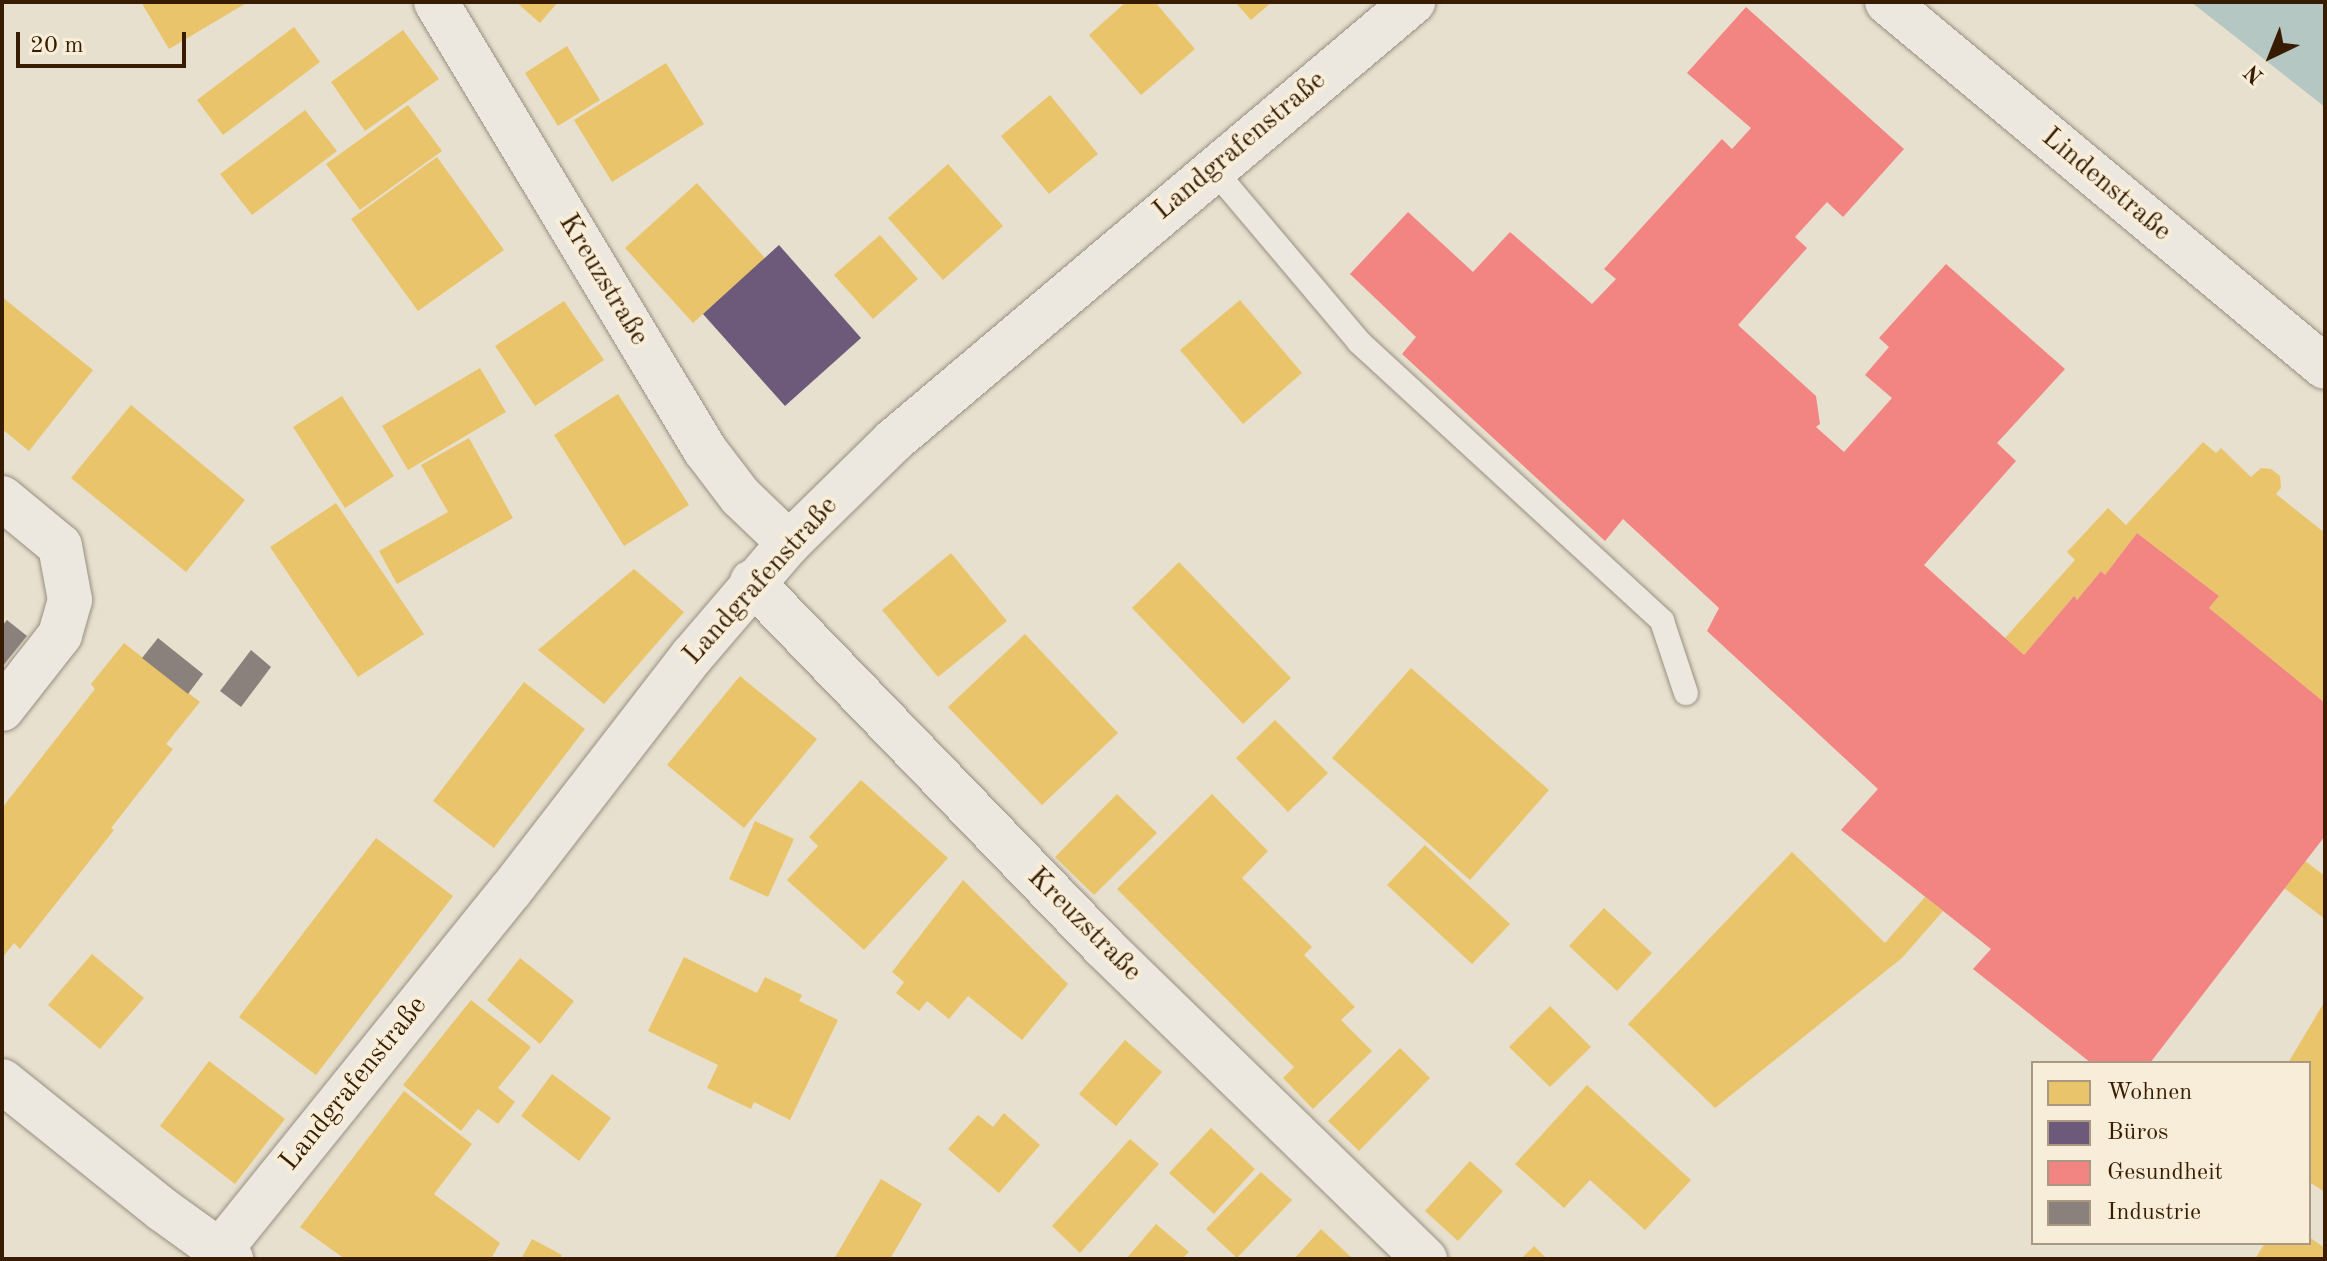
<!DOCTYPE html>
<meta charset="utf-8">
<style>
body{margin:0}
#map{position:relative;width:2327px;height:1261px;overflow:hidden;background:#e8e0ce;font-family:"Old Standard TT",serif}
div>[style]{position:absolute}
[style*='--x']{left:calc(var(--x)*1px);top:calc(var(--y)*1px);width:calc(var(--w)*1px);rotate:calc(var(--a)*1deg)}
.water>*{inset:0;background:#b5c7c2}
.homes>*{inset:0;background:#e9c46a}
.offices>*{inset:0;background:#6d597a}
.health>*{inset:0;background:#f28482}
.industry>*{inset:0;background:#8a817c}
.roads{filter:drop-shadow(0 0 2px #978f81) drop-shadow(0 0 2px #978f81)}
.lane>*{height:24px;margin:-12px;padding:0 12px;transform-origin:12px;border-radius:12px;background:#ece8e0}
.street>*{height:44px;margin:-22px;padding:0 22px;transform-origin:22px;border-radius:22px;background:#ece8e0}
.secondary>*{height:44px;margin:-22px;padding:0 22px;transform-origin:22px;border-radius:22px;background:#ece8e0}
span{translate:-50% -50%;white-space:nowrap;text-align:center;line-height:1.15;-webkit-text-stroke:8px #f7edd9;paint-order:stroke}
.street-label{font-size:28px;color:#371c00}
.frame{position:absolute;inset:0;border:4px solid #371c00;pointer-events:none}
.legend{position:absolute;left:2031px;top:1061px;width:280px;height:184px;box-sizing:border-box;background:#f7edd9;border:2px solid #aa9982;margin:0;padding:10px 14px;list-style:none;font-size:24px;color:#371c00}
.legend li{display:flex;align-items:center;gap:16px;height:40px}
.legend b{width:40px;border:2px solid #aa9982}
.north{position:absolute;left:2231px;top:16px;width:80px;height:80px;-webkit-text-stroke:6px #f7edd9;paint-order:stroke;rotate:223deg;font-size:22px;font-weight:700;line-height:32px;text-align:center;color:#371c00}
.north::after{content:'';display:block;margin:auto;width:28px;height:36px;background:#371c00;clip-path:polygon(50% 0,100% 100%,50% 72%,0 100%)}
.scale{position:absolute;left:16px;top:32px;width:170px;height:36px;box-sizing:border-box;border:4px solid #371c00;border-top:0;padding-left:10px;font-size:24px;line-height:28px;white-space:nowrap;color:#371c00;-webkit-text-stroke:6px #f7edd9;paint-order:stroke}
</style>
<div id="map">
<div class="water">
<div style="clip-path:polygon(2191px 2px,2325px 2px,2325px 107px)"></div>
</div>
<div class="homes">
<div style="clip-path:polygon(141px 2px,248px 2px,169px 49px)"></div>
<div style="clip-path:polygon(516px 2px,558px 2px,540px 23px)"></div>
<div style="clip-path:polygon(1126px 2px,1155px 2px,1195px 49px,1141px 95px,1089px 35px)"></div>
<div style="clip-path:polygon(1235px 2px,1272px 2px,1251px 20px)"></div>
<div style="clip-path:polygon(294px 27px,320px 62px,223px 135px,197px 100px)"></div>
<div style="clip-path:polygon(403px 30px,439px 79px,365px 131px,331px 82px)"></div>
<div style="clip-path:polygon(567px 46px,600px 100px,558px 126px,525px 73px)"></div>
<div style="clip-path:polygon(666px 63px,704px 124px,612px 182px,574px 120px)"></div>
<div style="clip-path:polygon(1050px 95px,1098px 154px,1049px 194px,1001px 136px)"></div>
<div style="clip-path:polygon(408px 105px,442px 151px,360px 210px,326px 164px)"></div>
<div style="clip-path:polygon(305px 110px,337px 151px,252px 215px,220px 174px)"></div>
<div style="clip-path:polygon(437px 157px,504px 250px,418px 311px,351px 219px)"></div>
<div style="clip-path:polygon(948px 164px,1003px 226px,943px 280px,888px 218px)"></div>
<div style="clip-path:polygon(697px 183px,765px 258px,693px 323px,625px 248px)"></div>
<div style="clip-path:polygon(880px 235px,918px 279px,873px 319px,834px 275px)"></div>
<div style="clip-path:polygon(2px 297px,93px 370px,29px 451px,2px 429px)"></div>
<div style="clip-path:polygon(1240px 300px,1302px 373px,1243px 424px,1180px 350px)"></div>
<div style="clip-path:polygon(564px 301px,604px 360px,535px 406px,495px 346px)"></div>
<div style="clip-path:polygon(480px 368px,506px 412px,408px 470px,382px 426px)"></div>
<div style="clip-path:polygon(618px 394px,689px 505px,624px 546px,554px 435px)"></div>
<div style="clip-path:polygon(342px 396px,394px 476px,345px 508px,293px 427px)"></div>
<div style="clip-path:polygon(131px 405px,245px 500px,186px 572px,71px 478px)"></div>
<div style="clip-path:polygon(469px 438px,513px 518px,397px 584px,379px 551px,448px 512px,421px 465px)"></div>
<div style="clip-path:polygon(2203px 442px,2216px 453px,2221px 448px,2251px 477px,2261px 468px,2271px 469px,2280px 476px,2281px 488px,2276px 494px,2325px 533px,2325px 703px,2209px 608px,2219px 596px,2137px 533px,2105px 575px,2101px 571px,2077px 600px,2074px 596px,2024px 655px,2005px 638px,2075px 560px,2067px 552px,2108px 508px,2126px 525px)"></div>
<div style="clip-path:polygon(336px 503px,424px 634px,358px 677px,270px 547px)"></div>
<div style="clip-path:polygon(951px 553px,1007px 621px,938px 677px,882px 610px)"></div>
<div style="clip-path:polygon(1179px 562px,1291px 678px,1243px 724px,1132px 608px)"></div>
<div style="clip-path:polygon(634px 569px,684px 612px,604px 704px,538px 650px)"></div>
<div style="clip-path:polygon(1025px 634px,1118px 733px,1042px 805px,948px 707px)"></div>
<div style="clip-path:polygon(124px 643px,200px 702px,166px 744px,173px 749px,111px 828px,114px 830px,20px 949px,14px 943px,2px 958px,2px 808px,95px 689px,91px 684px)"></div>
<div style="clip-path:polygon(1411px 668px,1549px 790px,1470px 880px,1332px 758px)"></div>
<div style="clip-path:polygon(740px 676px,817px 739px,744px 828px,667px 765px)"></div>
<div style="clip-path:polygon(524px 682px,585px 729px,494px 848px,433px 801px)"></div>
<div style="clip-path:polygon(1275px 720px,1328px 773px,1288px 812px,1236px 758px)"></div>
<div style="clip-path:polygon(861px 780px,948px 858px,864px 950px,787px 880px,818px 846px,809px 837px)"></div>
<div style="clip-path:polygon(1117px 794px,1157px 833px,1094px 895px,1055px 857px)"></div>
<div style="clip-path:polygon(1212px 794px,1268px 851px,1242px 878px,1312px 947px,1304px 955px,1355px 1007px,1341px 1020px,1372px 1051px,1313px 1109px,1283px 1078px,1294px 1067px,1117px 889px)"></div>
<div style="clip-path:polygon(755px 821px,794px 839px,768px 897px,729px 879px)"></div>
<div style="clip-path:polygon(376px 838px,453px 896px,316px 1075px,239px 1017px)"></div>
<div style="clip-path:polygon(1425px 845px,1510px 924px,1472px 964px,1387px 885px)"></div>
<div style="clip-path:polygon(1792px 852px,1885px 943px,1925px 897px,1943px 911px,1902px 958px,1715px 1108px,1628px 1024px)"></div>
<div style="clip-path:polygon(2305px 861px,2325px 876px,2325px 919px,2284px 888px)"></div>
<div style="clip-path:polygon(963px 880px,1068px 984px,1022px 1040px,968px 996px,949px 1019px,927px 1001px,919px 1011px,896px 993px,904px 982px,892px 972px)"></div>
<div style="clip-path:polygon(1604px 908px,1652px 953px,1617px 991px,1569px 946px)"></div>
<div style="clip-path:polygon(92px 954px,144px 998px,100px 1049px,48px 1005px)"></div>
<div style="clip-path:polygon(684px 957px,757px 993px,765px 977px,802px 995px,799px 1001px,838px 1020px,790px 1120px,754px 1102px,751px 1109px,707px 1088px,718px 1065px,648px 1031px)"></div>
<div style="clip-path:polygon(520px 958px,574px 1001px,540px 1044px,487px 1000px)"></div>
<div style="clip-path:polygon(471px 1000px,531px 1047px,498px 1088px,515px 1102px,498px 1124px,478px 1109px,461px 1131px,403px 1085px)"></div>
<div style="clip-path:polygon(2325px 1001px,2325px 1192px,2309px 1182px,2309px 1063px,2288px 1063px)"></div>
<div style="clip-path:polygon(1550px 1006px,1591px 1047px,1550px 1087px,1509px 1047px)"></div>
<div style="clip-path:polygon(1125px 1040px,1162px 1072px,1116px 1126px,1079px 1094px)"></div>
<div style="clip-path:polygon(1400px 1048px,1430px 1078px,1359px 1151px,1328px 1121px)"></div>
<div style="clip-path:polygon(209px 1061px,285px 1119px,235px 1184px,160px 1126px)"></div>
<div style="clip-path:polygon(552px 1074px,611px 1118px,579px 1161px,521px 1116px)"></div>
<div style="clip-path:polygon(1587px 1085px,1691px 1180px,1645px 1230px,1590px 1180px,1564px 1208px,1515px 1164px)"></div>
<div style="clip-path:polygon(404px 1091px,472px 1144px,434px 1194px,500px 1243px,491px 1259px,345px 1259px,300px 1227px)"></div>
<div style="clip-path:polygon(1004px 1113px,1040px 1145px,999px 1193px,948px 1149px,978px 1115px,993px 1127px)"></div>
<div style="clip-path:polygon(1211px 1128px,1255px 1169px,1214px 1214px,1169px 1173px)"></div>
<div style="clip-path:polygon(1130px 1139px,1159px 1164px,1080px 1253px,1052px 1226px)"></div>
<div style="clip-path:polygon(1470px 1161px,1503px 1191px,1458px 1241px,1425px 1211px)"></div>
<div style="clip-path:polygon(1261px 1172px,1292px 1200px,1237px 1258px,1206px 1229px)"></div>
<div style="clip-path:polygon(881px 1179px,922px 1204px,890px 1259px,834px 1259px)"></div>
<div style="clip-path:polygon(1156px 1224px,1189px 1252px,1182px 1259px,1126px 1259px)"></div>
<div style="clip-path:polygon(1321px 1229px,1353px 1259px,1294px 1259px)"></div>
<div style="clip-path:polygon(2309px 1237px,2325px 1248px,2325px 1259px,2255px 1259px,2265px 1243px,2309px 1243px)"></div>
<div style="clip-path:polygon(532px 1239px,562px 1255px,560px 1259px,521px 1259px)"></div>
<div style="clip-path:polygon(1534px 1246px,1547px 1259px,1521px 1259px)"></div>
</div>
<div class="offices">
<div style="clip-path:polygon(779px 245px,861px 338px,785px 406px,703px 314px)"></div>
</div>
<div class="health">
<div style="clip-path:polygon(1746px 7px,1904px 149px,1843px 217px,1827px 202px,1795px 237px,1807px 248px,1738px 325px,1816px 396px,1820px 424px,1816px 427px,1844px 452px,1892px 398px,1865px 375px,1889px 347px,1879px 338px,1946px 264px,2065px 369px,1997px 443px,2016px 461px,1924px 565px,2024px 655px,2074px 596px,2077px 600px,2101px 571px,2105px 575px,2137px 533px,2219px 596px,2209px 608px,2325px 703px,2325px 836px,2150px 1063px,2091px 1063px,1973px 969px,1991px 949px,1841px 830px,1878px 789px,1707px 631px,1719px 608px,1623px 519px,1605px 541px,1402px 354px,1416px 337px,1350px 274px,1408px 212px,1473px 272px,1510px 232px,1592px 304px,1616px 279px,1604px 269px,1722px 139px,1732px 149px,1751px 128px,1687px 73px)"></div>
</div>
<div class="industry">
<div style="clip-path:polygon(7px 620px,27px 636px,2px 667px,2px 626px)"></div>
<div style="clip-path:polygon(158px 638px,203px 674px,188px 694px,142px 658px)"></div>
<div style="clip-path:polygon(251px 650px,271px 667px,241px 707px,220px 691px)"></div>
</div>
<div class="roads">
<div class="lane">
<div style="--x:1213;--y:169;--w:226;--a:49.8"></div>
<div style="--x:1359;--y:342;--w:412;--a:42.6"></div>
<div style="--x:1662;--y:621;--w:76;--a:71.6"></div>
</div>
<div class="street">
<div style="--x:436;--y:2;--w:523;--a:59.02"></div>
<div style="--x:705;--y:450;--w:58;--a:52.7"></div>
<div style="--x:740;--y:496;--w:68;--a:43.8"></div>
<div style="--x:1887;--y:2;--w:570;--a:39.81"></div>
<div style="--x:2;--y:498;--w:75;--a:39.6"></div>
<div style="--x:60;--y:546;--w:55;--a:79.5"></div>
<div style="--x:70;--y:600;--w:36;--a:106"></div>
<div style="--x:60;--y:635;--w:94;--a:128.1"></div>
<div style="--x:752;--y:582;--w:507;--a:46.04"></div>
<div style="--x:1104;--y:947;--w:448;--a:44.2"></div>
<div style="--x:2;--y:1081;--w:206;--a:38.7"></div>
<div style="--x:163;--y:1210;--w:84;--a:35.8"></div>
</div>
<div class="secondary">
<div style="--x:213;--y:1259;--w:474;--a:-51.1"></div>
<div style="--x:511;--y:890;--w:296;--a:-52.3"></div>
<div style="--x:692;--y:656;--w:149;--a:-49.4"></div>
<div style="--x:789;--y:543;--w:146;--a:-44.4"></div>
<div style="--x:893;--y:441;--w:681;--a:-40.17"></div>
</div>
</div>
<div class="street-label">
<span style="left:1240px;top:146px;rotate:-40deg">Landgrafenstraße</span>
<span style="left:2106px;top:185px;rotate:40deg">Lindenstraße</span>
<span style="left:603px;top:280px;rotate:59deg">Kreuzstraße</span>
<span style="left:761px;top:581px;rotate:-48deg">Landgrafenstraße</span>
<span style="left:1084px;top:925px;rotate:45deg">Kreuzstraße</span>
<span style="left:354px;top:1084px;rotate:-51deg">Landgrafenstraße</span>
</div>
<div class="frame"></div>
<ul class="legend">
<li><b style="height:22px;background:#e9c46a"></b>Wohnen</li>
<li><b style="height:22px;background:#6d597a"></b>Büros</li>
<li><b style="height:22px;background:#f28482"></b>Gesundheit</li>
<li><b style="height:22px;background:#8a817c"></b>Industrie</li>
</ul>
<div class="north">N</div>
<div class="scale">20 m</div>
</div>
